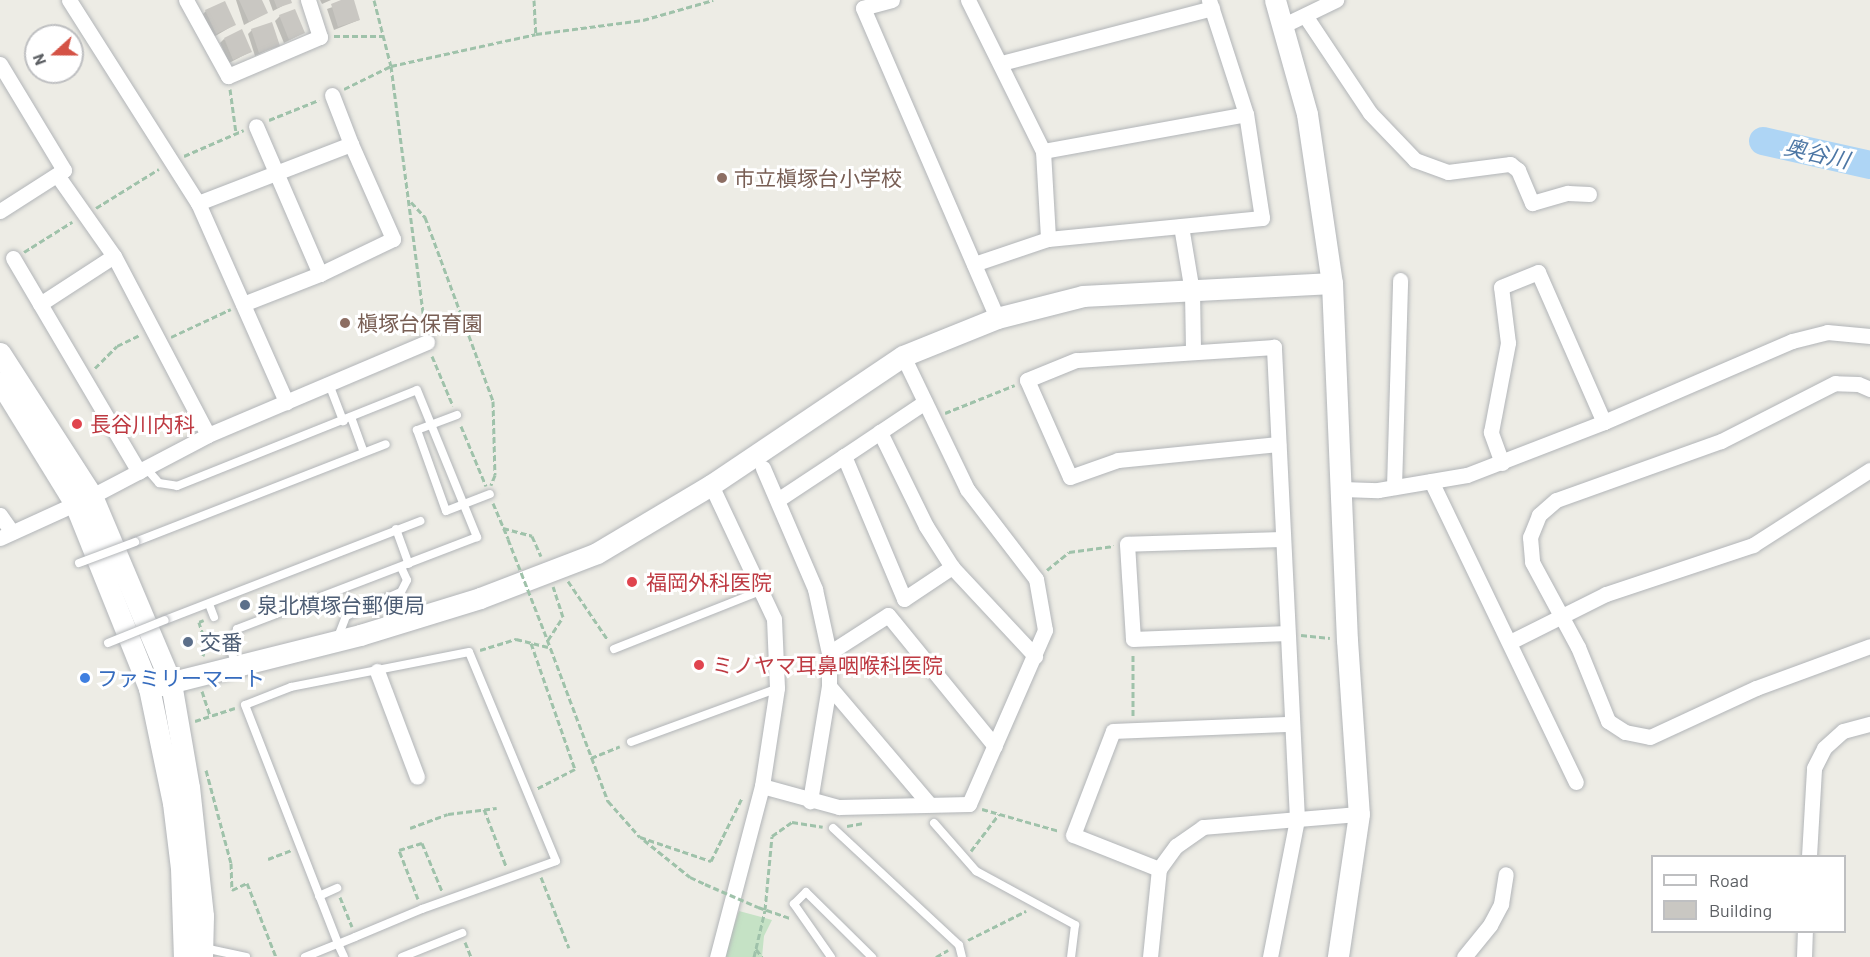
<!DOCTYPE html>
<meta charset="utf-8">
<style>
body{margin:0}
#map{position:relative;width:1870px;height:957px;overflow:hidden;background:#edece5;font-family:Barlow,"Noto Sans JP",sans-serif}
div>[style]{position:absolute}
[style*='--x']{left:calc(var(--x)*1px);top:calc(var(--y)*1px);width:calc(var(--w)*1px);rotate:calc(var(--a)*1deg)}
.green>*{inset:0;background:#c5e2c5}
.shadow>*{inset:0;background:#0003}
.river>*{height:28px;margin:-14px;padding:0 14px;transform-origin:14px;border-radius:14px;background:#aed5f5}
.building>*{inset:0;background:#c9c7c2}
.path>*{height:3px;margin-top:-1.5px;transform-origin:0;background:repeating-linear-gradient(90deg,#9fc2aa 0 6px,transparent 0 9px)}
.roads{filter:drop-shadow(0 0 2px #b2b5b8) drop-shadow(0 0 2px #b2b5b8)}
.lane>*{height:8px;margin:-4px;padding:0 4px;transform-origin:4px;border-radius:4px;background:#fff}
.street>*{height:15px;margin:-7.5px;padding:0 7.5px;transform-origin:7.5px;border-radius:7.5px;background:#fff}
.secondary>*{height:21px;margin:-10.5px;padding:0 10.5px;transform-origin:10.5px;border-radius:10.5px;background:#fff}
.path-bridge>*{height:3px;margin-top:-1.5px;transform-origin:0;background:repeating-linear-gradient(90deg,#9fc2aa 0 6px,transparent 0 9px)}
.bridges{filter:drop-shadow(0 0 2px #b2b5b8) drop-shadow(0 0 2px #b2b5b8)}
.lane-bridge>*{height:8px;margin:-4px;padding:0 4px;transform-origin:4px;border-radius:4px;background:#fff}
.dots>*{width:16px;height:16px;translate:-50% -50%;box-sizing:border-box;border:3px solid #fff;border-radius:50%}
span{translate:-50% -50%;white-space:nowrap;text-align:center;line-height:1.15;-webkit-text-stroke:6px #fff;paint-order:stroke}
.education-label{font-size:21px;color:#785e54}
.left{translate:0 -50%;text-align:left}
.health-label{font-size:21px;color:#be3a42}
.service-label{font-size:21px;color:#4e5e75}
.shop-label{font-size:21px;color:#366cbe}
.water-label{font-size:22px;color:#4d77a5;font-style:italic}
.legend{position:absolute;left:1651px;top:855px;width:195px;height:78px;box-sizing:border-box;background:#fff;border:2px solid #bebfc1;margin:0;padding:8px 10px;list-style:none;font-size:18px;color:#5d6064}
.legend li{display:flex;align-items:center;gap:12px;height:30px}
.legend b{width:30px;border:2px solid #bebfc1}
.north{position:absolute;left:24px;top:24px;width:60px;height:60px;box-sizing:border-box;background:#fff;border:2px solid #bebfc1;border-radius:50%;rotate:249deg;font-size:16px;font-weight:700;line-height:24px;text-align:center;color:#5d6064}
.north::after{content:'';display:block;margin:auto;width:21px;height:27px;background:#d45245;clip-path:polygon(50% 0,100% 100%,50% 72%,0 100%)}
</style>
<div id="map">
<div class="green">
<div style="clip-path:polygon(739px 911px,772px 920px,764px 936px,762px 957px,723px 957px)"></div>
</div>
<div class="shadow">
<div style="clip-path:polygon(236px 0,261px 0,266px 13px,244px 25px)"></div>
<div style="clip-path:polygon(269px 0,289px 0,290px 2px,273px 11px)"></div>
<div style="clip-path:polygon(320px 0,331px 0,322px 4px)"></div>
<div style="clip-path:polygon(352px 0,359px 20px,334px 30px,327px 9px)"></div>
<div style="clip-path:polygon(206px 11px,234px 25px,212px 38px,202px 15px)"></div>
<div style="clip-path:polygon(280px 16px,303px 33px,284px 43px,275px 21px)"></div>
<div style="clip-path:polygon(252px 30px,278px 45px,255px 56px,248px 34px)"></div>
<div style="clip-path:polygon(224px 39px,250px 52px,229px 63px,220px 43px)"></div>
</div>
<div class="river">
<div style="--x:1763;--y:141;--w:110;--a:12.6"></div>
</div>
<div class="building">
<div style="clip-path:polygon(239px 0,262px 0,268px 13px,249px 22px)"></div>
<div style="clip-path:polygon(274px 0,291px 0,292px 3px,277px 8px)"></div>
<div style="clip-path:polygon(341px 0,354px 0,360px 20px,338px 27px,331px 4px)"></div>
<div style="clip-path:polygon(225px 1px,236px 25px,216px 34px,205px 10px)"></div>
<div style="clip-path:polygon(295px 9px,305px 33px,289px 40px,279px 15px)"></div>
<div style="clip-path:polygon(272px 22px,280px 46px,259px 53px,251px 29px)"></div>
<div style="clip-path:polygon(242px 29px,252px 52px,233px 60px,224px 38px)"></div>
</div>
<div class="path">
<div style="--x:374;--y:0;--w:68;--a:75.6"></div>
<div style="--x:391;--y:66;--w:263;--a:82.6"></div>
<div style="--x:534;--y:0;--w:34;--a:87"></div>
<div style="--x:334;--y:36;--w:49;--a:0"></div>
<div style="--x:230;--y:89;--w:44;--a:82.2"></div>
<div style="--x:344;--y:89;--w:52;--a:-26.1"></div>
<div style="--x:391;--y:66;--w:148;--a:-12.4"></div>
<div style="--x:536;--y:34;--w:108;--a:-7.5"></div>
<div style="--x:643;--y:20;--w:73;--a:-15.9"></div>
<div style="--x:269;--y:120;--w:54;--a:-21.8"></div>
<div style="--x:184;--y:156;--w:65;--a:-23.4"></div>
<div style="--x:411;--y:202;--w:21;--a:47"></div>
<div style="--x:425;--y:217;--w:196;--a:69.7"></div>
<div style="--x:493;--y:401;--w:74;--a:88.5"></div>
<div style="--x:495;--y:475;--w:11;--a:112"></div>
<div style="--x:96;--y:208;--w:74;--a:-31.8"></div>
<div style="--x:24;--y:252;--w:57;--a:-32"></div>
<div style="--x:171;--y:337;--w:66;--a:-25"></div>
<div style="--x:432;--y:356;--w:54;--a:67.2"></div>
<div style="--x:95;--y:368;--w:31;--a:-45"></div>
<div style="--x:117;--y:346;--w:25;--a:-26"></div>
<div style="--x:945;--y:413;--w:75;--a:-21.8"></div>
<div style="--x:461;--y:426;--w:65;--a:67.4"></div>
<div style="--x:493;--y:503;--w:39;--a:67"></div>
<div style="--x:503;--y:528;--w:30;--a:15"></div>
<div style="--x:532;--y:536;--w:22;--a:66"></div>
<div style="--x:1047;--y:570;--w:28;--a:-39"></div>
<div style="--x:1069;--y:552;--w:45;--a:-7.6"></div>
<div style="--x:568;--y:581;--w:71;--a:55.9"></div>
<div style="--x:544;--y:631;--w:182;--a:69.4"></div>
<div style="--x:608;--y:801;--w:48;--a:48.4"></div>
<div style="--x:640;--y:837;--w:75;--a:18.7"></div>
<div style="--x:711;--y:861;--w:70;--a:-63.8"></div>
<div style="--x:1301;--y:635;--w:29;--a:6"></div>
<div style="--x:548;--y:640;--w:27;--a:-57"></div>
<div style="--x:563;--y:617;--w:32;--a:-108"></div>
<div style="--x:531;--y:643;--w:133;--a:70.8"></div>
<div style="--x:575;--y:769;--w:44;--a:152.9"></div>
<div style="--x:480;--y:650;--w:38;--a:-17"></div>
<div style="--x:516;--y:639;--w:33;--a:14"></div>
<div style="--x:203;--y:656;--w:12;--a:-76"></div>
<div style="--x:206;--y:644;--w:23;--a:-108"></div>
<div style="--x:199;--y:622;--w:5;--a:-22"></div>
<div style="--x:202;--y:691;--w:25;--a:72"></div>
<div style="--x:1133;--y:716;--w:63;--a:-90"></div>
<div style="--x:195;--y:721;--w:42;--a:-18"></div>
<div style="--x:591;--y:758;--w:31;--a:-22"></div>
<div style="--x:206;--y:770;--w:96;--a:75"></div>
<div style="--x:231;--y:863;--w:27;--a:88"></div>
<div style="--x:232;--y:890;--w:17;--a:-25"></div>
<div style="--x:247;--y:883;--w:79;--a:68.6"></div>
<div style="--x:484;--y:809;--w:61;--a:68.9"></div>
<div style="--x:982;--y:809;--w:80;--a:15.9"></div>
<div style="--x:847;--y:826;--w:17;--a:-10"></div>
<div style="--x:410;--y:828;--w:40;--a:-20.2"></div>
<div style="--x:448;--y:814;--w:49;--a:-7"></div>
<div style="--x:644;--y:840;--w:59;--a:38.8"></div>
<div style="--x:690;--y:877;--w:17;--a:25"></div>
<div style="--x:971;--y:851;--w:46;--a:-52.9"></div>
<div style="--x:268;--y:859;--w:25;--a:-21"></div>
<div style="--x:541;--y:877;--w:76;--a:68.5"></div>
<div style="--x:340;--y:897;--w:32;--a:68"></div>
<div style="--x:418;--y:899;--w:53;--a:-111.2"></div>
<div style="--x:399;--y:850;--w:24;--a:-17"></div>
<div style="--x:422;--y:843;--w:52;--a:67.4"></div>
<div style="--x:758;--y:907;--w:34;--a:19"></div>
<div style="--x:968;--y:940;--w:65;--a:-26.6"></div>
<div style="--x:465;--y:942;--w:16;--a:68"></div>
<div style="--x:756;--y:949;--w:10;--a:53"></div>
<div style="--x:754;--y:957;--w:48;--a:-76.8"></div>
<div style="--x:765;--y:910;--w:74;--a:-84.6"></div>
<div style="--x:772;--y:836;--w:24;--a:-35"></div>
<div style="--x:792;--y:822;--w:31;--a:9"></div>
<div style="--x:936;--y:957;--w:14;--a:-30"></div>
</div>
<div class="roads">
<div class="lane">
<div style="--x:329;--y:384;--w:40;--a:69"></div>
<div style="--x:457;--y:415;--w:43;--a:159.4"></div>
<div style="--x:417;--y:430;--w:86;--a:70.3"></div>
<div style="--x:446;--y:511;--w:47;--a:-21.1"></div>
<div style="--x:351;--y:417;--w:37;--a:70"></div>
<div style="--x:146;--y:468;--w:20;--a:49"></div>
<div style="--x:159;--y:483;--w:18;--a:9"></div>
<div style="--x:177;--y:486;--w:258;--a:-21.8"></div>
<div style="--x:417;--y:390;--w:159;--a:67.8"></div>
<div style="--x:477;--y:537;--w:257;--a:159"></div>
<div style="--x:237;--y:629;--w:21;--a:107"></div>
<div style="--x:231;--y:649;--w:16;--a:75"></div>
<div style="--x:396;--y:529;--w:37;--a:70"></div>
<div style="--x:135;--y:542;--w:269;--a:-21.3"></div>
<div style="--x:209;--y:604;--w:14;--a:69"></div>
<div style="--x:165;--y:620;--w:274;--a:-21.2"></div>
<div style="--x:338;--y:637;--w:22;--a:-69"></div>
<div style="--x:346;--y:616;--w:60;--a:-23.6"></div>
<div style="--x:401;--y:592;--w:13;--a:-63"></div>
<div style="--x:407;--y:580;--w:14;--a:-115"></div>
<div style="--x:614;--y:649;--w:160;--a:-21.6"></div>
<div style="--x:631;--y:742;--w:154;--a:-20.1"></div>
<div style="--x:934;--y:823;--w:64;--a:48.8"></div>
<div style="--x:976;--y:871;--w:113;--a:28.6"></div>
<div style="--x:1075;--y:925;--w:32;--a:97"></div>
<div style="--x:833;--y:828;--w:172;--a:42.9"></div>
<div style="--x:959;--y:945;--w:12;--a:76"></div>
<div style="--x:319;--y:896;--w:20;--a:-24"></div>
<div style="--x:204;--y:948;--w:43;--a:12.1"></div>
<div style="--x:305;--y:957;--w:35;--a:-22"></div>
<div style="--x:338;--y:944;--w:18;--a:-22"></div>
<div style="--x:355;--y:937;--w:73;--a:-22.7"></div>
<div style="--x:422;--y:909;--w:142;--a:-19.7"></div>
<div style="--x:556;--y:861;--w:226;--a:-112.6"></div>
<div style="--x:469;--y:652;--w:181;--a:168.9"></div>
<div style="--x:291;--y:687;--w:49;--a:158.6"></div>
<div style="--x:245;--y:705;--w:256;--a:68.7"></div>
<div style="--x:338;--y:944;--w:14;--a:65"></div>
<div style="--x:402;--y:957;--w:65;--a:-21.8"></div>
<div style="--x:831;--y:957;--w:65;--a:-124.9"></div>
<div style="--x:794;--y:904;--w:17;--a:-45"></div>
<div style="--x:806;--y:892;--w:93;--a:44.6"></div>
</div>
<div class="street">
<div style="--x:69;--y:0;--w:241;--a:57.6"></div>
<div style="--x:198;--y:203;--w:218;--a:66.1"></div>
<div style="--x:186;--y:0;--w:87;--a:61.1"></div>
<div style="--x:228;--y:76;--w:100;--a:-23"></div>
<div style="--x:320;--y:37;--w:39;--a:-108"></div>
<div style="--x:892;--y:0;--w:30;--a:165"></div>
<div style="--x:863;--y:8;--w:338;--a:66.6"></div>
<div style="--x:968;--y:0;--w:169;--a:63.6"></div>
<div style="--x:1043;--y:151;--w:88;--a:86.7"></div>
<div style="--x:1306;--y:17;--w:115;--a:56.3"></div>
<div style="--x:1370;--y:113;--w:65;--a:46.2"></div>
<div style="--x:1415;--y:160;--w:35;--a:20"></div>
<div style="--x:1448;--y:172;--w:63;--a:-7.4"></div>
<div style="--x:1510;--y:164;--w:10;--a:37"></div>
<div style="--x:1518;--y:170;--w:36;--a:67"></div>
<div style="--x:1532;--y:203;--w:37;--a:-16"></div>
<div style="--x:1568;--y:193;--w:21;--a:3"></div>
<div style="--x:1284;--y:25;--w:58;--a:-25.7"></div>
<div style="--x:1001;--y:63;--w:218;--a:-14.6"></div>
<div style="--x:0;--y:64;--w:124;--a:58.9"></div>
<div style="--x:64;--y:170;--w:76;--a:147.4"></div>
<div style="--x:332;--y:95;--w:53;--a:68.8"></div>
<div style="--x:1043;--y:151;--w:206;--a:-10.3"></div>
<div style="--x:57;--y:175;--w:99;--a:54.9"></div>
<div style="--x:114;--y:256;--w:202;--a:62.3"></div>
<div style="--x:198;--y:203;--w:164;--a:-21.1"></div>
<div style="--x:351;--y:144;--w:104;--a:66.1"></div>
<div style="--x:393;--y:239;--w:81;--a:154.4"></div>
<div style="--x:1181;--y:226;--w:67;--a:80.5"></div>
<div style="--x:1192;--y:292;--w:60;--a:89"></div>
<div style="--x:13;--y:258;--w:248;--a:59.5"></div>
<div style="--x:974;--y:264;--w:78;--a:-18.7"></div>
<div style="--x:1048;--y:239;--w:215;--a:-5.6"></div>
<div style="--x:1262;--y:218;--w:105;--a:-98.7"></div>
<div style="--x:1246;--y:114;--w:120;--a:-108"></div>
<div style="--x:40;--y:304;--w:88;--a:-33"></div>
<div style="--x:243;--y:304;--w:83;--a:-21.3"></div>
<div style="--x:320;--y:274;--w:161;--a:-113.4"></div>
<div style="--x:1870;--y:389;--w:13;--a:-157"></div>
<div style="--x:1858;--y:384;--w:23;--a:-178"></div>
<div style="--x:1835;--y:383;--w:128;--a:153"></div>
<div style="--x:1721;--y:441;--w:175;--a:160.3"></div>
<div style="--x:1556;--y:500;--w:23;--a:139"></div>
<div style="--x:1539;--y:515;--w:24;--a:112"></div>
<div style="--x:1530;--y:537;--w:25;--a:85"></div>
<div style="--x:1532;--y:562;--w:97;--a:61.6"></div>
<div style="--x:1578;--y:647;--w:80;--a:67.9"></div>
<div style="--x:1608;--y:721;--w:20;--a:33"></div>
<div style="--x:1625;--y:732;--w:25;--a:11"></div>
<div style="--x:1650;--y:737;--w:117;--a:-24.8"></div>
<div style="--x:1756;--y:688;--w:121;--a:-20.2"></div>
<div style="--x:844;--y:456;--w:43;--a:-33.7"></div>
<div style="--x:1502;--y:463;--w:33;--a:-110"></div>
<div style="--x:1491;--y:432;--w:91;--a:-79.2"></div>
<div style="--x:1508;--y:343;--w:56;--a:-97.1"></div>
<div style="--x:1501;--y:287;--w:40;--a:-22"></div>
<div style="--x:1538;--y:272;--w:164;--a:66.3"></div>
<div style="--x:763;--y:468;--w:132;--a:66.7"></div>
<div style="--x:815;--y:589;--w:66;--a:77.7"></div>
<div style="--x:829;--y:653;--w:33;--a:90"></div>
<div style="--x:829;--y:686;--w:117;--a:99.4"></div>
<div style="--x:1431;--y:481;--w:334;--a:64.3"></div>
<div style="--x:711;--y:485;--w:148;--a:64.8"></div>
<div style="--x:774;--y:619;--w:69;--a:87.5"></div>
<div style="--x:777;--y:688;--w:99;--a:98.7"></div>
<div style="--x:762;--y:786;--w:177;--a:104.7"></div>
<div style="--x:1394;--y:487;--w:207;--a:-88.3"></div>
<div style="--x:1342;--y:489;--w:36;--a:2"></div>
<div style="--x:1378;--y:490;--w:90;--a:-9.6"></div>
<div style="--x:1467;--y:475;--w:147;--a:-21.1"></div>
<div style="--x:1604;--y:422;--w:205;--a:-23.3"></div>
<div style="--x:1792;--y:341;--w:36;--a:-14"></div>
<div style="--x:1827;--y:332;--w:43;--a:5.3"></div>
<div style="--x:779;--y:499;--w:78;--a:-33.5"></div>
<div style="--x:844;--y:456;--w:155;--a:67.2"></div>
<div style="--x:904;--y:599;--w:58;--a:-33.7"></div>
<div style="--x:952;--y:567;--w:49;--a:-122.4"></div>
<div style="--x:926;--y:526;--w:105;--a:-116.1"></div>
<div style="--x:880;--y:432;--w:54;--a:-33.7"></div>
<div style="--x:0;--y:515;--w:21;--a:55"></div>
<div style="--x:0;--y:538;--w:101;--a:-24.5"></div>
<div style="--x:92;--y:496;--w:131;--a:-27.7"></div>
<div style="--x:208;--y:435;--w:238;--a:-23"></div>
<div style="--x:1282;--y:539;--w:155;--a:178.2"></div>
<div style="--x:1127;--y:544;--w:95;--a:86.4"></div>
<div style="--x:1133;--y:639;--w:154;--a:-2.2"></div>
<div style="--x:952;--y:567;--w:122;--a:47"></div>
<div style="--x:1510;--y:642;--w:107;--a:-26.6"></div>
<div style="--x:1606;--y:594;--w:155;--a:-18.4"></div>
<div style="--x:1753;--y:545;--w:139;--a:-32.7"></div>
<div style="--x:829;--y:653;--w:70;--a:-32.8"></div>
<div style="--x:888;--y:615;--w:169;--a:50.8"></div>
<div style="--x:377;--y:671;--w:113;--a:69.3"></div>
<div style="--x:829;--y:686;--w:155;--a:49.7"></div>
<div style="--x:762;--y:786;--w:80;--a:15.3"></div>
<div style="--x:839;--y:807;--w:130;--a:-1.3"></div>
<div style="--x:969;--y:804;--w:190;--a:-66.4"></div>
<div style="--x:1045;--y:630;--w:52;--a:-100"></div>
<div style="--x:1036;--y:579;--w:113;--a:-127.5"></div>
<div style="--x:967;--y:489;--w:148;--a:-115.7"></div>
<div style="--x:1809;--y:856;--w:88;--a:-86.7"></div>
<div style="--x:1814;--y:768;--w:22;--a:-63"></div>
<div style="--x:1824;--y:748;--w:25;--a:-42"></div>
<div style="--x:1843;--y:731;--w:28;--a:-15"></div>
<div style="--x:1159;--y:869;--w:92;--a:-158.4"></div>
<div style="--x:1073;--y:835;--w:111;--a:-69"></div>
<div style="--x:1113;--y:731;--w:178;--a:-2.3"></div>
<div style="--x:1150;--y:957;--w:88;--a:-84.2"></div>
<div style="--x:1159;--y:869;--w:29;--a:-54"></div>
<div style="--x:1176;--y:846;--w:33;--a:-35"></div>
<div style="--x:1203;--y:827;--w:157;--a:-4.8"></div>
<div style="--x:1270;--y:957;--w:141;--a:-78.9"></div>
<div style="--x:1297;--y:819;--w:473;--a:-92.8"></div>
<div style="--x:1274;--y:347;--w:198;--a:176.2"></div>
<div style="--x:1076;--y:360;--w:53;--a:157.8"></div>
<div style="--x:1027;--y:380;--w:106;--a:66.1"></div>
<div style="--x:1070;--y:477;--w:51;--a:-19.5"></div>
<div style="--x:1118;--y:460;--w:161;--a:-5.7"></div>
<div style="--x:1464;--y:957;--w:41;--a:-50.9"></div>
<div style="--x:1490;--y:925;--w:24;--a:-62"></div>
<div style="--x:1501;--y:904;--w:30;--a:-81"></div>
<div style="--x:1804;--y:957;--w:25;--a:-88"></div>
</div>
<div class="secondary">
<div style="--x:1275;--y:0;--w:118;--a:74.3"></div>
<div style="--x:1307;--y:114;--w:171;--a:81.6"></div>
<div style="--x:1332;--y:283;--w:357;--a:87.6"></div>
<div style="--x:1347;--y:640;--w:174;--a:86.1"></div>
<div style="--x:1359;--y:814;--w:145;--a:98.4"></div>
<div style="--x:0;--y:353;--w:170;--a:57.2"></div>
<div style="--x:92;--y:496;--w:203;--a:67.1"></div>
<div style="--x:171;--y:683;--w:106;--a:80.2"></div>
<div style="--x:189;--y:787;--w:130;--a:83.8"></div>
<div style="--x:203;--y:916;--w:41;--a:91.4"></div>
<div style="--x:0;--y:382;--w:143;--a:58.4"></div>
<div style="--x:75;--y:504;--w:198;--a:68.1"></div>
<div style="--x:149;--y:688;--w:117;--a:78.2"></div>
<div style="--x:173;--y:803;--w:65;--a:83"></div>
<div style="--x:181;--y:868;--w:89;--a:88.1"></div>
<div style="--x:149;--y:688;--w:218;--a:-14.1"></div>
<div style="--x:360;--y:635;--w:126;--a:-17.1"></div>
<div style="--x:480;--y:598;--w:125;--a:-21"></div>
<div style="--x:597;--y:553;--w:133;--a:-30.8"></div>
<div style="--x:711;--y:485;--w:231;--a:-33.9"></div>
<div style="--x:903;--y:356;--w:101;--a:-22"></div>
<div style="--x:997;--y:318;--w:89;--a:-14.3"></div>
<div style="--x:1083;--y:296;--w:249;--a:-3"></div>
</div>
</div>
<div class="path-bridge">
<div style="--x:508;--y:539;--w:99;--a:68.6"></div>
<div style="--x:705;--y:884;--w:58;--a:23.5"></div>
</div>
<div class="bridges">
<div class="lane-bridge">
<div style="--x:79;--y:563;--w:60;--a:-20.6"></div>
<div style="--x:108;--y:643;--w:61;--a:-22"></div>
</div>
</div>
<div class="dots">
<div style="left:722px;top:178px;background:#8d6e63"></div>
<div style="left:345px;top:323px;background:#8d6e63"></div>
<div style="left:77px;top:424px;background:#e0444e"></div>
<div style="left:632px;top:582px;background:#e0444e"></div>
<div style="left:245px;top:605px;background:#5c6f8a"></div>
<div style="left:188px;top:642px;background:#5c6f8a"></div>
<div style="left:699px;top:665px;background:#e0444e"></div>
<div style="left:85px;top:678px;background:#3f7fe0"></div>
</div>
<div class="education-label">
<span class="left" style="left:734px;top:178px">市立槇塚台小学校</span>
<span class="left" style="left:357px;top:323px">槇塚台保育園</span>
</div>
<div class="health-label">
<span class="left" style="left:90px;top:424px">長谷川内科</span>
<span class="left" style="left:646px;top:582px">福岡外科医院</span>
<span class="left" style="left:712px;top:665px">ミノヤマ耳鼻咽喉科医院</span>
</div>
<div class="service-label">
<span class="left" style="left:257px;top:605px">泉北槙塚台郵便局</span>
<span class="left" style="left:200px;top:642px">交番</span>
</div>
<div class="shop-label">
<span class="left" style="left:97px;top:678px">ファミリーマート</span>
</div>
<div class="water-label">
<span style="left:1817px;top:153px;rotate:13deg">奥谷川</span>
</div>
<ul class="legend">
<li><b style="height:8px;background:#fff"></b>Road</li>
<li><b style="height:16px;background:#c9c7c2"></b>Building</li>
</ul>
<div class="north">N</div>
</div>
